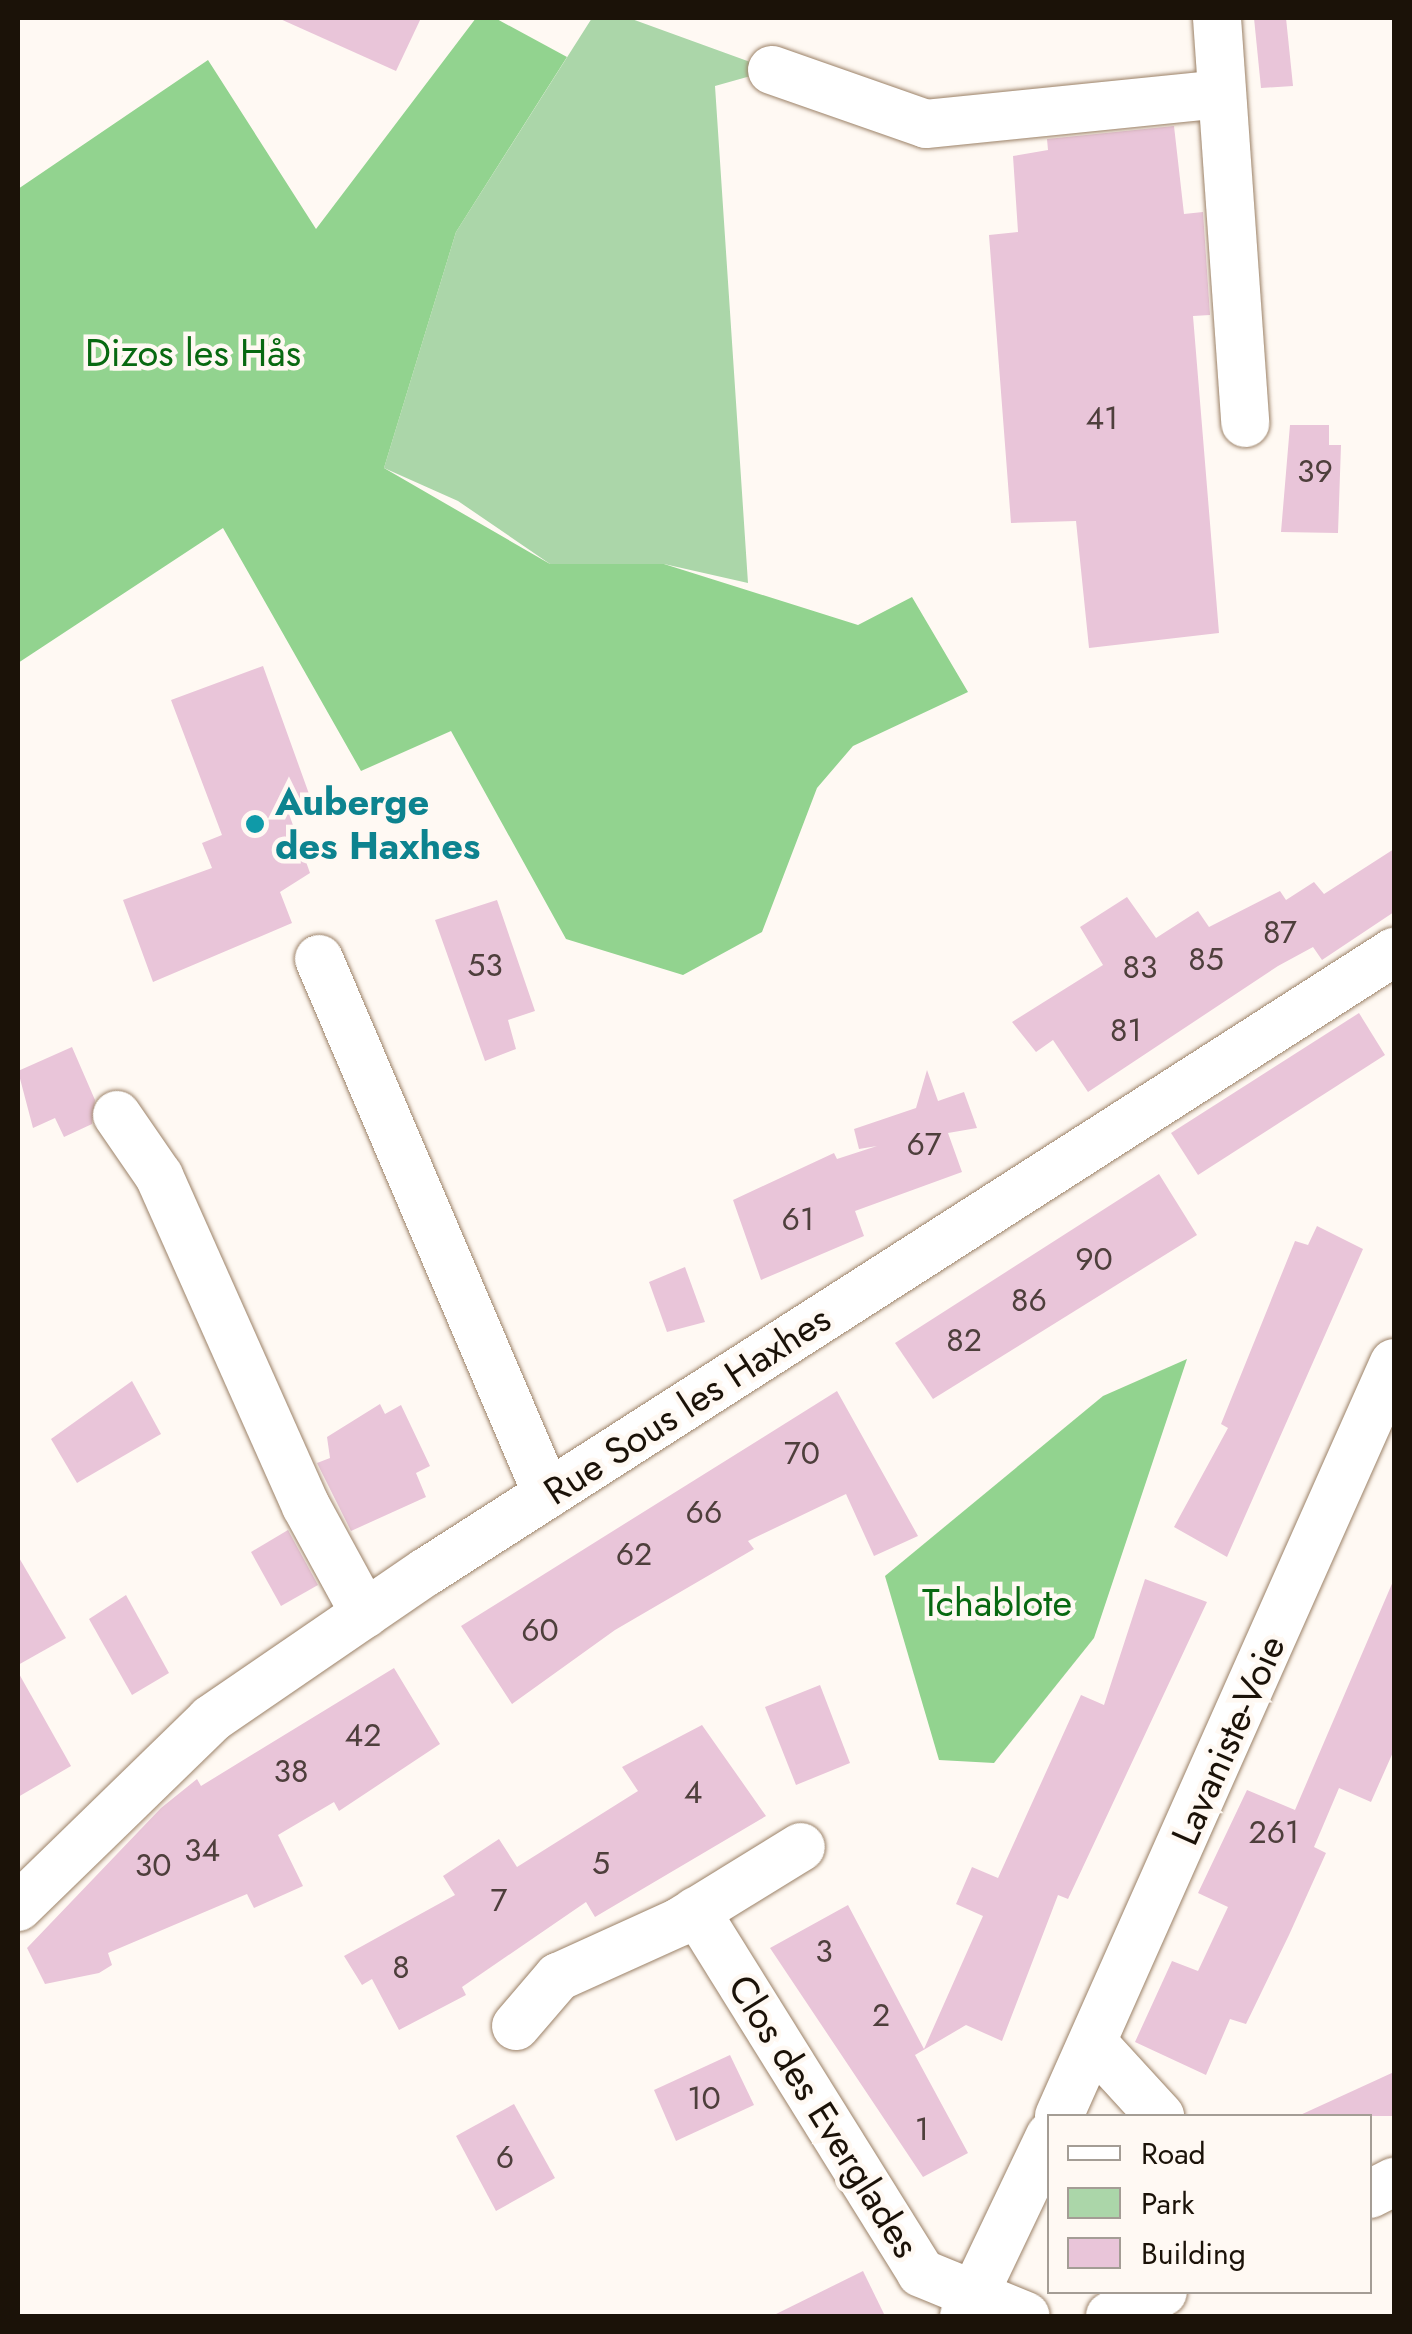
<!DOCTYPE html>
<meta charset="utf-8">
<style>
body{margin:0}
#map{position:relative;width:1412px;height:2334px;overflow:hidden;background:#fff9f3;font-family:Jost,sans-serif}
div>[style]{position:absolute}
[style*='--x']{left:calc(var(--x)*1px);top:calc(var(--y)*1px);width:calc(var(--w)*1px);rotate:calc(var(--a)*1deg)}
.green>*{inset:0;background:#abd6a9}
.forest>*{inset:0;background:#92d38f}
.building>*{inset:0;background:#e9c5d9}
.roads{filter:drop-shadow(0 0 2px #9c8268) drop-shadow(0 0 2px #9c8268)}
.minor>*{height:48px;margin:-24px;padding:0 24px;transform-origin:24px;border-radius:24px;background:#fff}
.dots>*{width:28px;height:28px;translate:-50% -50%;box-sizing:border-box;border:5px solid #fff9f3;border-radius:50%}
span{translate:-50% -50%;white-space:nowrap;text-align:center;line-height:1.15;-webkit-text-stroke:9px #fff9f3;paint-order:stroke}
.number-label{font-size:32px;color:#4e3f3c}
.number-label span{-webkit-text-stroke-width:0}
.park-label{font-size:38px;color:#086911}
.culture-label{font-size:38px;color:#0d838f;font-weight:700}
.left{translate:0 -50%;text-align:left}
.street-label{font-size:38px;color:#1b1208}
.frame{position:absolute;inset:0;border:20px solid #1b1208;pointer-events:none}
.legend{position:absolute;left:1047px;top:2114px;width:325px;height:180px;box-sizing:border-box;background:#fff9f3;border:2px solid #a49d95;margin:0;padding:12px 18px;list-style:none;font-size:30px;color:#1b1208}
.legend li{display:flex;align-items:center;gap:20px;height:50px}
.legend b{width:50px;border:2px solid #a49d95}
</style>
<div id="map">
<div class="green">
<div style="clip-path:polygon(592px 18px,629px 18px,772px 70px,715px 86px,748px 583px,664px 564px,550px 564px,458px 501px,384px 468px,456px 232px)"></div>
</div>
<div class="forest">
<div style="clip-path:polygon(476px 18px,495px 18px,567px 57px,456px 232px,384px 468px,550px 564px,664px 564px,858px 625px,912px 597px,968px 692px,853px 746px,817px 788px,762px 932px,683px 975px,566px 939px,451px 731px,361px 771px,223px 528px,18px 663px,18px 189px,208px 60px,316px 229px)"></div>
<div style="clip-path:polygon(1187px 1359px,1094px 1638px,994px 1763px,939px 1760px,885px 1576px,1103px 1396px)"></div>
</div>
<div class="building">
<div style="clip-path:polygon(278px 18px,421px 18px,396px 71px)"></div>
<div style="clip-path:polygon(1254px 18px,1286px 18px,1293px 86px,1261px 88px)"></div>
<div style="clip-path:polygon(1174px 126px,1184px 214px,1203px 212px,1210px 315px,1193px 316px,1219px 633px,1089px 648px,1076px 521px,1011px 523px,989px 235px,1018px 232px,1013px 156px,1048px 150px,1047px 139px)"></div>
<div style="clip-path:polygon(1290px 425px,1329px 425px,1329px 445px,1341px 445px,1338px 533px,1281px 532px)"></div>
<div style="clip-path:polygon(263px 666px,313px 805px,289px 814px,310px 873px,280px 892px,292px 923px,153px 982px,123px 900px,212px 868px,202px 843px,222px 835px,171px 700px)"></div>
<div style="clip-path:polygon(1394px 849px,1394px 912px,1322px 960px,1313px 947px,1278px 966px,1088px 1092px,1053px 1040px,1036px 1052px,1012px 1022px,1103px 965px,1080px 927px,1127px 897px,1156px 938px,1198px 911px,1209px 927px,1280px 891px,1286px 900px,1314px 882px,1324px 894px)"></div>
<div style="clip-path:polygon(497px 900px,535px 1011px,508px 1020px,516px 1049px,485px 1061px,435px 920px)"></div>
<div style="clip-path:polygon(1359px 1013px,1385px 1055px,1198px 1175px,1171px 1133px)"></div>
<div style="clip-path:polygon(72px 1047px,95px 1100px,92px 1124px,64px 1137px,55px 1118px,33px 1128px,18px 1071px)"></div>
<div style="clip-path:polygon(927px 1070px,938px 1101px,964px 1092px,977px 1128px,948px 1133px,962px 1172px,855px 1211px,864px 1236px,761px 1280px,733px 1200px,834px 1153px,837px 1159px,877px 1146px,859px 1149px,854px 1129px,916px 1108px)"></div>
<div style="clip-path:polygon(1159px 1174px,1197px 1235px,933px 1399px,895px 1343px)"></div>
<div style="clip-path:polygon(1317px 1226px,1363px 1249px,1227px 1557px,1174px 1527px,1228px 1428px,1221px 1424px,1295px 1241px,1308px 1245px)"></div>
<div style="clip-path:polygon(685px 1267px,705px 1322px,667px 1332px,649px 1282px)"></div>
<div style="clip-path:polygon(132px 1381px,161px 1434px,77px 1483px,51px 1439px)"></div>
<div style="clip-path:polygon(837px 1391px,918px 1536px,874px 1556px,846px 1494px,748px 1541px,754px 1549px,615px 1630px,512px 1704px,461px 1626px)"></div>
<div style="clip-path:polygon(380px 1404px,385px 1414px,401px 1405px,430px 1466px,416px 1473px,426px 1497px,351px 1531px,317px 1463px,330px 1458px,327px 1437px)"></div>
<div style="clip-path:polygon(288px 1530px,318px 1585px,281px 1606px,251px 1552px)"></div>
<div style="clip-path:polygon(18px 1556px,66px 1638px,18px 1665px)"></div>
<div style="clip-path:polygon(1145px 1579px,1207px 1602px,1068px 1899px,1058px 1895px,1002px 2041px,966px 2025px,915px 2055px,968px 2153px,923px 2177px,770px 1948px,848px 1905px,924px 2049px,983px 1916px,956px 1904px,972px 1867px,998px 1878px,1081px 1695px,1104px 1705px)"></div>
<div style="clip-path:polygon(1394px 1579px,1394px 1750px,1371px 1802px,1339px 1788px,1314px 1847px,1326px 1853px,1289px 1935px,1246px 2024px,1230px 2019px,1206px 2075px,1135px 2042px,1172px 1961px,1198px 1971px,1228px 1907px,1198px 1893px,1247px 1790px,1295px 1810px)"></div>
<div style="clip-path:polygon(126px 1595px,169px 1673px,132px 1695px,89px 1619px)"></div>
<div style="clip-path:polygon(394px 1668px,440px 1744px,339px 1811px,334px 1802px,278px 1835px,303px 1886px,254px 1908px,247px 1894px,108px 1953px,112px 1965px,99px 1973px,45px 1984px,27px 1948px,161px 1808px,197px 1779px,201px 1786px)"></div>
<div style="clip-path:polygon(18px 1672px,71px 1766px,18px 1797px)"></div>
<div style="clip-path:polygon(820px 1685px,850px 1763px,796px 1785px,765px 1707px)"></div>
<div style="clip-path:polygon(702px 1725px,766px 1816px,595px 1917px,586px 1902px,462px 1987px,466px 1995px,399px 2030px,372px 1979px,362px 1985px,344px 1956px,455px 1895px,443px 1876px,499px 1839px,517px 1867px,638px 1791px,622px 1767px)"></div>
<div style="clip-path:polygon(730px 2055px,754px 2105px,676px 2141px,654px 2090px)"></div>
<div style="clip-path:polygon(1394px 2072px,1394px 2116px,1298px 2116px)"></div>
<div style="clip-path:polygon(514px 2104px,555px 2178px,496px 2211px,456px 2136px)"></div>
<div style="clip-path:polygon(863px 2271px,885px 2316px,772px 2316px)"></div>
</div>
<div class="roads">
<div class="minor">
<div style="--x:1217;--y:18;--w:406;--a:86"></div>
<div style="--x:772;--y:70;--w:163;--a:19.3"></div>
<div style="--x:926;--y:124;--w:296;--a:-5.8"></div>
<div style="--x:319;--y:959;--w:582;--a:66.92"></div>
<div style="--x:117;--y:1115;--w:74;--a:55.5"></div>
<div style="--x:159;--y:1176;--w:361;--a:66"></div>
<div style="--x:306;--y:1506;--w:123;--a:61.4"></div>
<div style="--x:18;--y:1907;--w:269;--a:-44.2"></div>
<div style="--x:211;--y:1719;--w:260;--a:-34.4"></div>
<div style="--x:426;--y:1572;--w:1150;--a:-32.64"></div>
<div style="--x:696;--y:1911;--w:426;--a:58.1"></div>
<div style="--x:921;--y:2273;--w:113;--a:22.3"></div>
<div style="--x:516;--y:2026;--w:65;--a:-49.4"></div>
<div style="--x:558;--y:1977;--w:133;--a:-24.4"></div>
<div style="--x:679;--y:1922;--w:143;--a:-31.6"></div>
<div style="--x:1094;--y:2044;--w:98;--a:47.5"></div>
<div style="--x:1059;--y:2116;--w:824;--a:-66.02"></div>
<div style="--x:1370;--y:2194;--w:27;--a:-27"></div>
<div style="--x:964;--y:2316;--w:199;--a:-64.5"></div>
<div style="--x:1110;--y:2316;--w:58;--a:-24.4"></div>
</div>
</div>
<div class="dots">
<div style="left:255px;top:824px;background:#0f9aa8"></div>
</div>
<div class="number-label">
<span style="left:1102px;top:418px">41</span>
<span style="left:1315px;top:471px">39</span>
<span style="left:1280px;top:932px">87</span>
<span style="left:1206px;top:959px">85</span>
<span style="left:485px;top:965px">53</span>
<span style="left:1140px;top:967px">83</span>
<span style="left:1126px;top:1030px">81</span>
<span style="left:924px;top:1144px">67</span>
<span style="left:798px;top:1219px">61</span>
<span style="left:1094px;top:1259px">90</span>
<span style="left:1029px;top:1300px">86</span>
<span style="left:964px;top:1340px">82</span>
<span style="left:802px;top:1453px">70</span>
<span style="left:704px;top:1512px">66</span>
<span style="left:634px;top:1554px">62</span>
<span style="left:540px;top:1630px">60</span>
<span style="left:363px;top:1735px">42</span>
<span style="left:291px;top:1771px">38</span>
<span style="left:693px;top:1792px">4</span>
<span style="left:1274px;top:1832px">261</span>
<span style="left:202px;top:1850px">34</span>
<span style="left:601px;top:1863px">5</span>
<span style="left:153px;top:1865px">30</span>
<span style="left:499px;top:1900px">7</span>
<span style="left:824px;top:1951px">3</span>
<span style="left:401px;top:1967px">8</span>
<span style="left:881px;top:2015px">2</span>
<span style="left:704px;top:2098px">10</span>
<span style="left:922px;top:2129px">1</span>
<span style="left:505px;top:2157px">6</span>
</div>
<div class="park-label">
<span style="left:193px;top:353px">Dizos les Hås</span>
<span style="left:997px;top:1603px">Tchablote</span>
</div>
<div class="culture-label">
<span class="left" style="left:275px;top:824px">Auberge<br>des Haxhes</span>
</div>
<div class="street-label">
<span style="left:687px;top:1405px;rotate:-33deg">Rue Sous les Haxhes</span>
<span style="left:1228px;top:1740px;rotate:-66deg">Lavaniste-Voie</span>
<span style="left:824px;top:2116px;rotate:58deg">Clos des Everglades</span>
</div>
<div class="frame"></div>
<ul class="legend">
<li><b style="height:12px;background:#fff"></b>Road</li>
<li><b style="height:28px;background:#abd6a9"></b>Park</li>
<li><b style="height:28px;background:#e9c5d9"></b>Building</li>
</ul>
</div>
